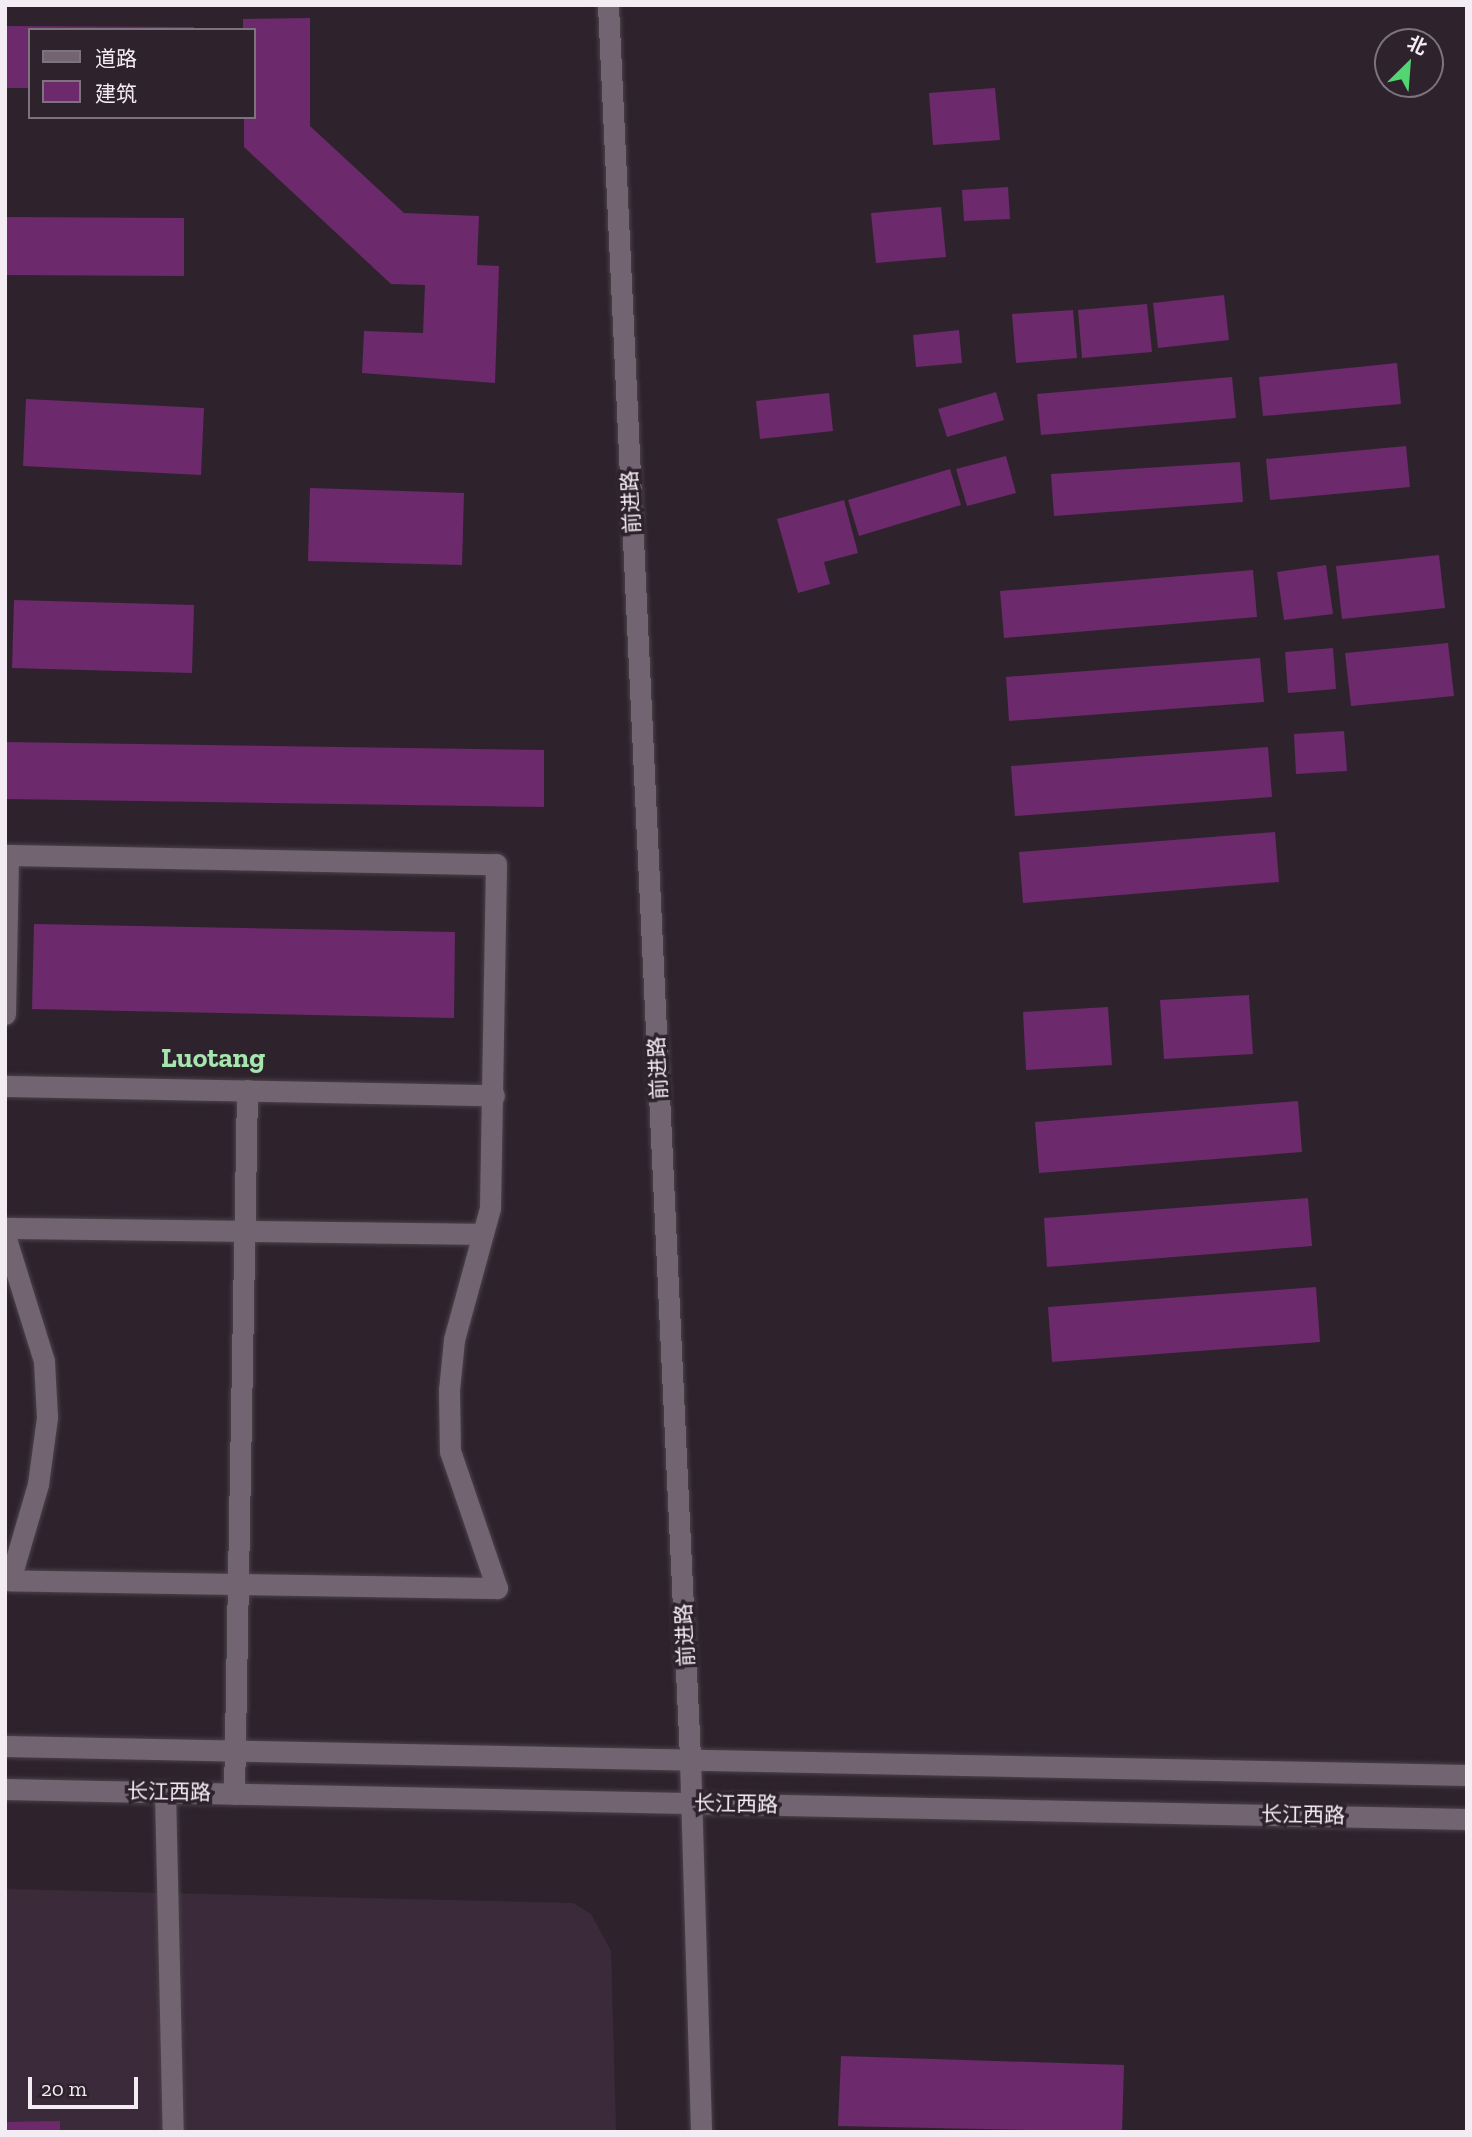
<!DOCTYPE html>
<meta charset="utf-8">
<style>
body{margin:0}
#map{position:relative;width:1472px;height:2137px;overflow:hidden;background:#2e232d;font-family:"Zilla Slab","Noto Sans SC",serif}
div>[style]{position:absolute}
[style*='--x']{left:calc(var(--x)*1px);top:calc(var(--y)*1px);width:calc(var(--w)*1px);rotate:calc(var(--a)*1deg)}
.built>*{inset:0;background:#3b2b3a}
.building>*{inset:0;background:#6c296b}
.roads{filter:drop-shadow(0 0 2px #4b424a) drop-shadow(0 0 2px #4b424a)}
.lane>*{height:21px;margin:-10.5px;padding:0 10.5px;transform-origin:10.5px;border-radius:10.5px;background:#726571}
.secondary>*{height:21px;margin:-10.5px;padding:0 10.5px;transform-origin:10.5px;border-radius:10.5px;background:#726571}
span{translate:-50% -50%;white-space:nowrap;text-align:center;line-height:1.15;-webkit-text-stroke:7px #2e232d;paint-order:stroke}
.street-label{font-size:21px;color:#f4ecf3}
.district-label{font-size:28px;color:#a5e5ae;font-weight:700}
.frame{position:absolute;inset:0;border:7px solid #f4ecf3;pointer-events:none}
.legend{position:absolute;left:28px;top:28px;width:228px;height:91px;box-sizing:border-box;background:#2e232d;border:2px solid #7d737c;margin:0;padding:9px 12px;list-style:none;font-size:21px;color:#f4ecf3}
.legend li{display:flex;align-items:center;gap:14px;height:35px}
.legend b{width:35px;border:2px solid #7d737c}
.north{position:absolute;left:1374px;top:28px;width:70px;height:70px;box-sizing:border-box;background:#2e232d;border:2px solid #7d737c;border-radius:50%;rotate:25deg;font-size:19px;font-weight:700;line-height:28px;text-align:center;color:#f4ecf3}
.north::after{content:'';display:block;margin:auto;width:24px;height:32px;background:#53d672;clip-path:polygon(50% 0,100% 100%,50% 72%,0 100%)}
.scale{position:absolute;left:28px;top:2077px;width:110px;height:32px;box-sizing:border-box;border:4px solid #f4ecf3;border-top:0;padding-left:9px;font-size:21px;line-height:24px;white-space:nowrap;color:#f4ecf3;-webkit-text-stroke:5px #2e232d;paint-order:stroke}
</style>
<div id="map">
<div class="built">
<div style="clip-path:polygon(5px 1889px,573px 1903px,591px 1914px,611px 1951px,616px 2132px,5px 2132px)"></div>
</div>
<div class="building">
<div style="clip-path:polygon(310px 18px,310px 126px,404px 213px,479px 216px,477px 265px,499px 266px,495px 383px,362px 373px,364px 331px,423px 333px,425px 285px,391px 284px,244px 147px,244px 117px,254px 117px,254px 30px,243px 30px,243px 19px)"></div>
<div style="clip-path:polygon(5px 26px,194px 27px,194px 30px,30px 30px,30px 88px,5px 88px)"></div>
<div style="clip-path:polygon(995px 88px,1000px 140px,933px 145px,929px 93px)"></div>
<div style="clip-path:polygon(1008px 187px,1010px 219px,964px 221px,962px 190px)"></div>
<div style="clip-path:polygon(941px 207px,946px 257px,876px 263px,871px 213px)"></div>
<div style="clip-path:polygon(5px 217px,184px 218px,184px 276px,5px 275px)"></div>
<div style="clip-path:polygon(1224px 295px,1229px 340px,1158px 348px,1153px 303px)"></div>
<div style="clip-path:polygon(1147px 304px,1152px 352px,1082px 358px,1078px 310px)"></div>
<div style="clip-path:polygon(1073px 310px,1077px 358px,1016px 363px,1012px 314px)"></div>
<div style="clip-path:polygon(959px 330px,962px 363px,916px 367px,913px 335px)"></div>
<div style="clip-path:polygon(1397px 363px,1401px 404px,1263px 416px,1259px 377px)"></div>
<div style="clip-path:polygon(1232px 377px,1236px 418px,1041px 435px,1037px 394px)"></div>
<div style="clip-path:polygon(996px 392px,1004px 420px,947px 437px,938px 409px)"></div>
<div style="clip-path:polygon(829px 393px,833px 431px,760px 439px,756px 401px)"></div>
<div style="clip-path:polygon(26px 399px,204px 408px,201px 475px,23px 466px)"></div>
<div style="clip-path:polygon(1406px 446px,1410px 487px,1270px 500px,1266px 459px)"></div>
<div style="clip-path:polygon(1006px 456px,1016px 493px,967px 506px,956px 469px)"></div>
<div style="clip-path:polygon(1240px 462px,1243px 502px,1054px 516px,1051px 474px)"></div>
<div style="clip-path:polygon(950px 469px,961px 505px,859px 536px,848px 500px)"></div>
<div style="clip-path:polygon(310px 488px,464px 493px,462px 565px,308px 561px)"></div>
<div style="clip-path:polygon(844px 500px,858px 553px,824px 562px,830px 584px,798px 593px,777px 519px)"></div>
<div style="clip-path:polygon(1439px 555px,1445px 608px,1342px 619px,1336px 566px)"></div>
<div style="clip-path:polygon(1326px 565px,1333px 614px,1284px 620px,1277px 572px)"></div>
<div style="clip-path:polygon(1253px 570px,1257px 617px,1004px 638px,1000px 591px)"></div>
<div style="clip-path:polygon(14px 600px,194px 605px,192px 673px,12px 668px)"></div>
<div style="clip-path:polygon(1448px 643px,1454px 696px,1351px 706px,1345px 653px)"></div>
<div style="clip-path:polygon(1333px 648px,1336px 689px,1288px 693px,1285px 652px)"></div>
<div style="clip-path:polygon(1260px 658px,1264px 702px,1009px 721px,1006px 677px)"></div>
<div style="clip-path:polygon(1344px 731px,1347px 771px,1296px 774px,1294px 734px)"></div>
<div style="clip-path:polygon(5px 742px,544px 750px,544px 807px,5px 799px)"></div>
<div style="clip-path:polygon(1268px 747px,1272px 797px,1015px 816px,1011px 766px)"></div>
<div style="clip-path:polygon(1275px 832px,1279px 882px,1023px 903px,1019px 852px)"></div>
<div style="clip-path:polygon(34px 924px,455px 932px,454px 1018px,32px 1009px)"></div>
<div style="clip-path:polygon(1249px 995px,1253px 1054px,1164px 1059px,1160px 1000px)"></div>
<div style="clip-path:polygon(1108px 1007px,1112px 1065px,1026px 1070px,1023px 1012px)"></div>
<div style="clip-path:polygon(1298px 1101px,1302px 1152px,1039px 1173px,1035px 1122px)"></div>
<div style="clip-path:polygon(1308px 1198px,1312px 1246px,1047px 1267px,1044px 1218px)"></div>
<div style="clip-path:polygon(1316px 1287px,1320px 1342px,1052px 1362px,1048px 1307px)"></div>
<div style="clip-path:polygon(841px 2056px,1124px 2065px,1122px 2132px,838px 2126px)"></div>
<div style="clip-path:polygon(60px 2121px,60px 2132px,5px 2132px,5px 2122px)"></div>
</div>
<div class="roads">
<div class="lane">
<div style="--x:5;--y:1014;--w:159;--a:-88.9"></div>
<div style="--x:8;--y:855;--w:488;--a:1.1"></div>
<div style="--x:496;--y:864;--w:344;--a:91"></div>
<div style="--x:490;--y:1208;--w:137;--a:105.3"></div>
<div style="--x:454;--y:1340;--w:50;--a:95.7"></div>
<div style="--x:449;--y:1390;--w:61;--a:89.1"></div>
<div style="--x:450;--y:1451;--w:145;--a:71.1"></div>
<div style="--x:497;--y:1588;--w:487;--a:-179.1"></div>
<div style="--x:10;--y:1580;--w:100;--a:-73.7"></div>
<div style="--x:38;--y:1484;--w:68;--a:-82.3"></div>
<div style="--x:47;--y:1417;--w:56;--a:-93.1"></div>
<div style="--x:44;--y:1361;--w:131;--a:-107.3"></div>
<div style="--x:5;--y:1086;--w:489;--a:1.1"></div>
<div style="--x:5;--y:1228;--w:477;--a:0.7"></div>
<div style="--x:165;--y:1792;--w:340;--a:88.7"></div>
<div style="--x:234;--y:1794;--w:704;--a:-88.94"></div>
</div>
<div class="secondary">
<div style="--x:608;--y:5;--w:1756;--a:87.32"></div>
<div style="--x:690;--y:1759;--w:373;--a:88.3"></div>
<div style="--x:5;--y:1746;--w:1462;--a:1.14"></div>
<div style="--x:5;--y:1789;--w:1462;--a:1.18"></div>
</div>
</div>
<div class="street-label">
<span style="left:631px;top:502px;rotate:-93deg">前进路</span>
<span style="left:658px;top:1068px;rotate:-93deg">前进路</span>
<span style="left:685px;top:1635px;rotate:-93deg">前进路</span>
<span style="left:169px;top:1792px;rotate:1deg">长江西路</span>
<span style="left:736px;top:1804px;rotate:1deg">长江西路</span>
<span style="left:1303px;top:1815px;rotate:1deg">长江西路</span>
</div>
<div class="district-label">
<span style="left:213px;top:1058px">Luotang</span>
</div>
<div class="frame"></div>
<ul class="legend">
<li><b style="height:9px;background:#726571"></b>道路</li>
<li><b style="height:19px;background:#6c296b"></b>建筑</li>
</ul>
<div class="north">北</div>
<div class="scale">20 m</div>
</div>
